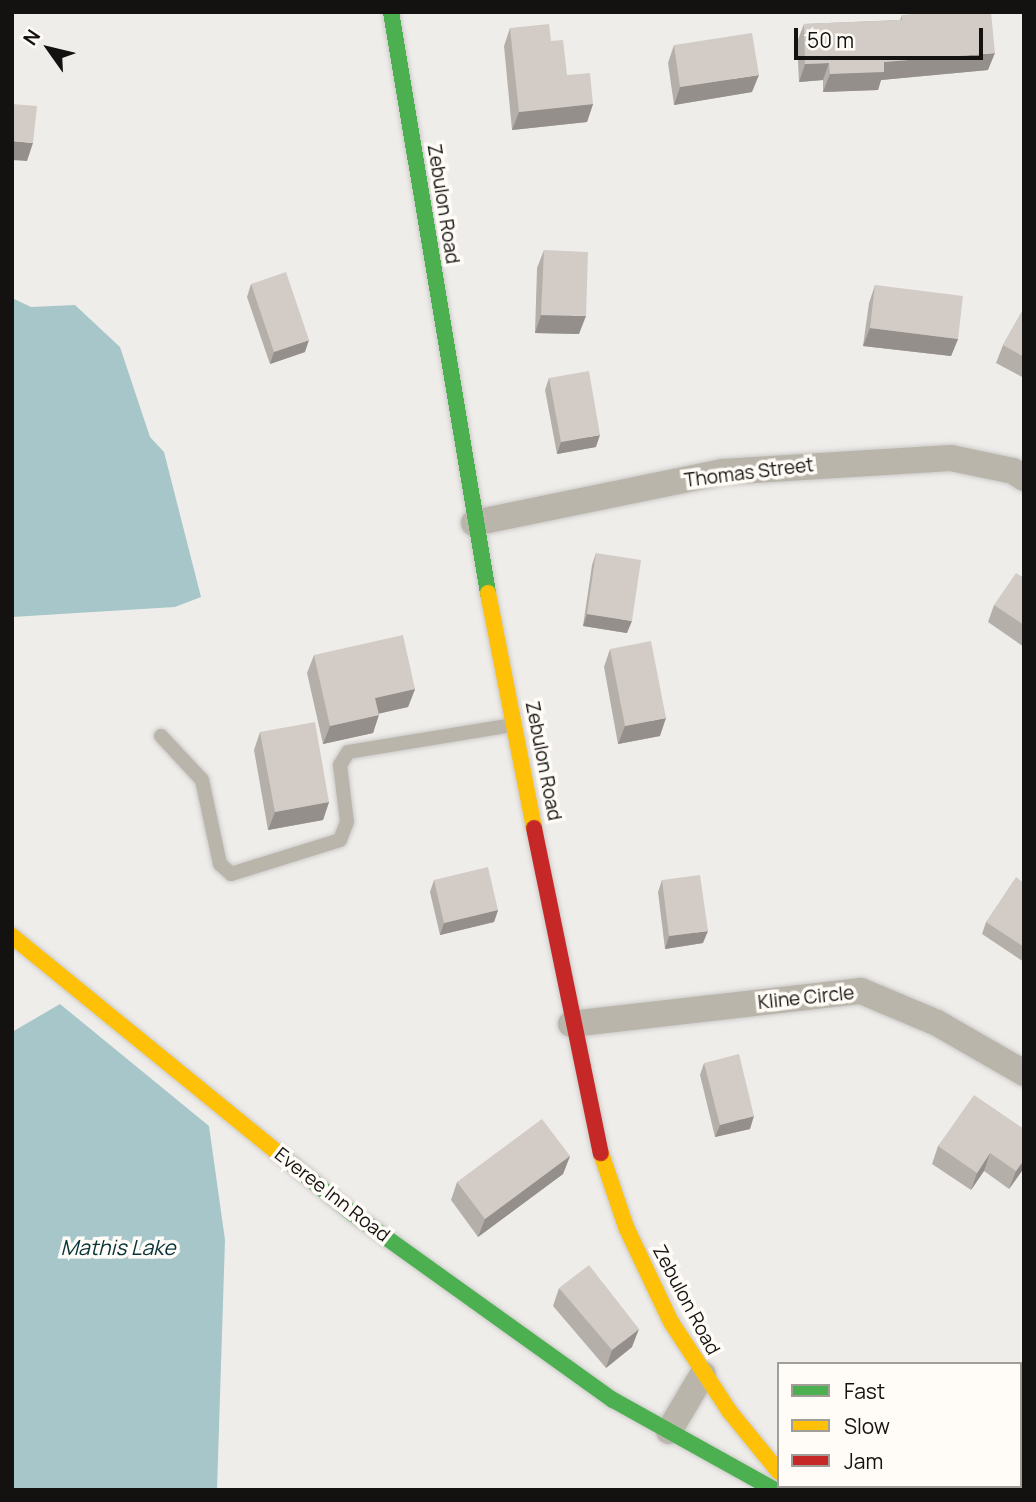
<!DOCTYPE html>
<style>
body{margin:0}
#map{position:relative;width:1036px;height:1502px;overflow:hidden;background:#efedea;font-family:Manrope,sans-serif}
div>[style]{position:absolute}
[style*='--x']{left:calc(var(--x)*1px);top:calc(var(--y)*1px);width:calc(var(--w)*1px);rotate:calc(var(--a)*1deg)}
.water>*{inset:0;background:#a7c6ca}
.roads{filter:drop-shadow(0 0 2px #cbcac8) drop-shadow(0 0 2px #cbcac8)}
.lane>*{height:14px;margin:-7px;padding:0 7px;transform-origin:7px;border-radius:7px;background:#bab5ab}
.street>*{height:26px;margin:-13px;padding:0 13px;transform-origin:13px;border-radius:13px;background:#bab5ab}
.fast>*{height:16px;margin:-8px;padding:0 8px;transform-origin:8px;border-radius:8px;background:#4caf50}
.slow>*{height:16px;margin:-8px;padding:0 8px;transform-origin:8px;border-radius:8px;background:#ffc107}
.jam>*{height:16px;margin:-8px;padding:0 8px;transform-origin:8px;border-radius:8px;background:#c62828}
.wall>*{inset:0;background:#b5afaa}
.shaded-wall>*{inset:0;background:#948f8b}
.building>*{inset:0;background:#d3ccc6}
span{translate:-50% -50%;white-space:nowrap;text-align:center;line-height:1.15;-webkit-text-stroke:7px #fffbf6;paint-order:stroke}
.street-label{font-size:19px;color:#141210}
.water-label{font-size:21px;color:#053339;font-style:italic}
.frame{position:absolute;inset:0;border:14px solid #141210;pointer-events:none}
.legend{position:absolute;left:777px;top:1362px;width:245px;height:126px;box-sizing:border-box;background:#fffbf6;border:2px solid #a19e9a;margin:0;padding:9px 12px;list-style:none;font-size:21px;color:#141210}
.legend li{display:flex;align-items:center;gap:14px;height:35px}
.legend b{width:35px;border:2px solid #a19e9a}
.north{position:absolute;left:14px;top:14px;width:70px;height:70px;-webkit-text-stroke:5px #fffbf6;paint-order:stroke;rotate:304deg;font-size:19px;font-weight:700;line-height:28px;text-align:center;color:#141210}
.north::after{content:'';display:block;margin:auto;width:24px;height:32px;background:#141210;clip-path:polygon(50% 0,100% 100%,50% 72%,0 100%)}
.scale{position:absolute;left:794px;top:28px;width:189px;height:32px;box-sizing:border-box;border:4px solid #141210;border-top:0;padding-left:9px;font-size:21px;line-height:24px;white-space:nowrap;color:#141210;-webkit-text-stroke:5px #fffbf6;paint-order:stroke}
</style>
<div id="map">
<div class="water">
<div style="clip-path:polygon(12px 298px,31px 307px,75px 305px,120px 347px,150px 437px,164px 452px,201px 597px,175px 607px,12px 617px)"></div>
<div style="clip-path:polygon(60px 1004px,209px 1126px,225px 1240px,217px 1490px,12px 1490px,12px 1032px)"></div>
</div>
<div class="roads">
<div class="lane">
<div style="--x:161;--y:736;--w:60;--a:47"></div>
<div style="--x:202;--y:780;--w:86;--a:77.9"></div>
<div style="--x:220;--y:864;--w:15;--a:42"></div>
<div style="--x:231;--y:874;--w:114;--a:-17.3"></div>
<div style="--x:340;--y:840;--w:19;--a:-69"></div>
<div style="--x:347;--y:822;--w:57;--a:-97"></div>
<div style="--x:340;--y:765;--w:15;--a:-58"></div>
<div style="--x:348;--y:752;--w:167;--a:-9.3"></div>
</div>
<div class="street">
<div style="--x:474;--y:523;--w:253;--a:-11.6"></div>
<div style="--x:722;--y:472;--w:229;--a:-3.5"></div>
<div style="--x:951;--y:458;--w:63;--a:11.8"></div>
<div style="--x:1013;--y:471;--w:13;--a:32"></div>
<div style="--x:571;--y:1024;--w:292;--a:-6.5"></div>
<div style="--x:861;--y:991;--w:82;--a:22.8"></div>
<div style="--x:937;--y:1023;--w:100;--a:29.9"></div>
<div style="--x:669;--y:1431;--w:66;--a:-59.2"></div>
</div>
<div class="fast">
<div style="--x:391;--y:12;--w:589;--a:80.52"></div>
<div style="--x:277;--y:1152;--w:98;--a:39.2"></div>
<div style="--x:353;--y:1214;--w:320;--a:35.6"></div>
<div style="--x:613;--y:1400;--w:185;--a:29.1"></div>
</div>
<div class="slow">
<div style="--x:488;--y:593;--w:239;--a:78.9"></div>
<div style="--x:12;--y:936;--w:342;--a:39.2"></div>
<div style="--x:601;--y:1153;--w:78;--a:71.3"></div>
<div style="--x:626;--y:1227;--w:105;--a:64.7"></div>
<div style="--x:671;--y:1322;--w:108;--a:56.8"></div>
<div style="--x:730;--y:1412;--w:77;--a:50.8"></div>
</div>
<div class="jam">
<div style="--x:534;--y:828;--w:332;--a:78.4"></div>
</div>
</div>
<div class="wall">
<div style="clip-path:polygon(902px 15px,988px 70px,881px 80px,878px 90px,823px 92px,823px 80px,799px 82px,797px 42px,804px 24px,900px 20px)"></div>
<div style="clip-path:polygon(510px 28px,551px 41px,567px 75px,593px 104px,587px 122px,512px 130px,504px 46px)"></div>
<div style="clip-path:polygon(674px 45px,752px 92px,674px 105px,668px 63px)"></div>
<div style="clip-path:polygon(544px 250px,579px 334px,535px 333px,537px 268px)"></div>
<div style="clip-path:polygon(251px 284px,305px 352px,270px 364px,247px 297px)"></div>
<div style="clip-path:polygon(875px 285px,958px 339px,951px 356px,863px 346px,869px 303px)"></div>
<div style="clip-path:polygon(1024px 308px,1024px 378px,996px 363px,1003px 345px)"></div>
<div style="clip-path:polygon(549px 378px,596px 447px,557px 454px,545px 390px)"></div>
<div style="clip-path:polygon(596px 553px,627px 633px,583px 626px,592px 565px)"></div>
<div style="clip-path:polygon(1024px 578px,1024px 647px,988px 622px,994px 605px)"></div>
<div style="clip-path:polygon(610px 649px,660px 736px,618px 744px,604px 667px)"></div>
<div style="clip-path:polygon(314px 655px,415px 689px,408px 707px,379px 713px,373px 733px,323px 744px,307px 673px)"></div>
<div style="clip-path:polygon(260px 732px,329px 802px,323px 820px,268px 830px,254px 750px)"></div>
<div style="clip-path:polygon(434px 880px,498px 910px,494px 922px,440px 935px,430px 892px)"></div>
<div style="clip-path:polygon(662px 880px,703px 943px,665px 949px,658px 892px)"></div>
<div style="clip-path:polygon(1024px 883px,1024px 962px,982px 934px,986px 922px)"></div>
<div style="clip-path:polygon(704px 1063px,750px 1129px,715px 1137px,700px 1075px)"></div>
<div style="clip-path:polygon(1024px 1129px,1024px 1168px,1009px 1189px,984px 1171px,971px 1190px,932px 1164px,938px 1146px)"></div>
<div style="clip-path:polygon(570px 1156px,563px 1174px,478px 1237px,451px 1200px,457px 1182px)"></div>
<div style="clip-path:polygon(559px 1288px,632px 1347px,606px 1368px,553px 1306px)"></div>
</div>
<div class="shaded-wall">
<div style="clip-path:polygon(995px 53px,988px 70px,881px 80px,878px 90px,823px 92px,830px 74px,884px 62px)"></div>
<div style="clip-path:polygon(829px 63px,823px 80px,799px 82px,805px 64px)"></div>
<div style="clip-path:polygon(759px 75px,752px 92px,674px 105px,680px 87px)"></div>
<div style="clip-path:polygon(593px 104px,587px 122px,512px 130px,519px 112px)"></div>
<div style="clip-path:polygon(12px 141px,33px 143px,27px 161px,12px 160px)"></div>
<div style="clip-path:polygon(541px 315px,586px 316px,579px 334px,535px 333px)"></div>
<div style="clip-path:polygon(870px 328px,958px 339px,951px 356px,863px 346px)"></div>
<div style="clip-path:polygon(309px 340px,305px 352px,270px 364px,274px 352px)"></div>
<div style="clip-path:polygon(600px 435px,596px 447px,557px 454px,561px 442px)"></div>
<div style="clip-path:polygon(587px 614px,632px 621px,627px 633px,583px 626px)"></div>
<div style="clip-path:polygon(415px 689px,408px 707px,369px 716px,375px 698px)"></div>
<div style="clip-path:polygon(379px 715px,373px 733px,323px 744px,330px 726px)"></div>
<div style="clip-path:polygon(666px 718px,660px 736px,618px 744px,625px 726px)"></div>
<div style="clip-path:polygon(329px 802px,323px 820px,268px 830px,275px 812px)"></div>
<div style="clip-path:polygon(498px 910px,494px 922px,440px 935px,444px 923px)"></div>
<div style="clip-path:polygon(708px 931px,703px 943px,665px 949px,669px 936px)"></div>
<div style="clip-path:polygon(754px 1116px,750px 1129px,715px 1137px,720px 1125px)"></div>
<div style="clip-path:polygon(990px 1153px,984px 1171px,971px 1190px,977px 1173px)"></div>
<div style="clip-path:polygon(570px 1156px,563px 1174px,478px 1237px,485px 1219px)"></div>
<div style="clip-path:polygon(1024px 1160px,1024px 1168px,1009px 1189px,1016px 1171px)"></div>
<div style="clip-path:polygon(639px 1329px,632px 1347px,606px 1368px,612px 1350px)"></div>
</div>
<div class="building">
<div style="clip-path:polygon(933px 12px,991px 12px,995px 53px,884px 62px,884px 72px,830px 74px,829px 63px,805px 64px,804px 24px,902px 20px,902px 15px)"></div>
<div style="clip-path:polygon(549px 24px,551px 41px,563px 40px,567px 75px,590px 73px,593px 104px,519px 112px,510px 28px)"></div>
<div style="clip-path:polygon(752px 33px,759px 75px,680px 87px,674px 45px)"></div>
<div style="clip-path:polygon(12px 104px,37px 106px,33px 143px,12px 141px)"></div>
<div style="clip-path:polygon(544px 250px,588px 252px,586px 316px,541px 315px)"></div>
<div style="clip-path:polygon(286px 272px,309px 340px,274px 352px,251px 284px)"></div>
<div style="clip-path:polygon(875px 285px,963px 296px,958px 339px,870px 328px)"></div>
<div style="clip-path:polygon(1024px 308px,1024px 357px,1003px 345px)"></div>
<div style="clip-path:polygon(589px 371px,600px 435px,561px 442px,549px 378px)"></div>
<div style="clip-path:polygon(596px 553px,641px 560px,632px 621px,587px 614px)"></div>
<div style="clip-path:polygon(1016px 573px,1024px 578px,1024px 625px,994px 605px)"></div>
<div style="clip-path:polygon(403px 635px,415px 689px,375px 698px,379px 715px,330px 726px,314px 655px)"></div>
<div style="clip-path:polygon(651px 641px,666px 718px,625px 726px,610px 649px)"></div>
<div style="clip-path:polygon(315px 722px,329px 802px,275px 812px,260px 732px)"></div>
<div style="clip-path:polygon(488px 867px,498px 910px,444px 923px,434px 880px)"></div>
<div style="clip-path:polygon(700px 875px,708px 931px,669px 936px,662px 880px)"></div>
<div style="clip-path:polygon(1016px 877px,1024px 883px,1024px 947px,986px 922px)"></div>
<div style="clip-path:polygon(739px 1054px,754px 1116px,720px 1125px,704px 1063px)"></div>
<div style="clip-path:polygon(974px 1095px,1024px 1129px,1024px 1160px,1016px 1171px,990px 1153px,977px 1173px,938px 1146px)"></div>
<div style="clip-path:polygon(542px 1119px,570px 1156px,485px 1219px,457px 1182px)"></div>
<div style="clip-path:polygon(589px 1265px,639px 1329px,612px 1350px,559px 1288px)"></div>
</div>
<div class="street-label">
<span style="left:443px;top:204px;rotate:81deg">Zebulon Road</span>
<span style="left:749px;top:473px;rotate:-7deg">Thomas Street</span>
<span style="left:543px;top:761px;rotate:79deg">Zebulon Road</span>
<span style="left:806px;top:998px;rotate:-6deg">Kline Circle</span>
<span style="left:332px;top:1195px;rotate:38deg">Everee Inn Road</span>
<span style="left:686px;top:1300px;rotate:62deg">Zebulon Road</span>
</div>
<div class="water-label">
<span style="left:118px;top:1247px">Mathis Lake</span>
</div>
<div class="frame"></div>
<ul class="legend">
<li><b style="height:9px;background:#4caf50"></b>Fast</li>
<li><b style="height:9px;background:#ffc107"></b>Slow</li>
<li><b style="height:9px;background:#c62828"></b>Jam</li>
</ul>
<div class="north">N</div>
<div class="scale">50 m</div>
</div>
